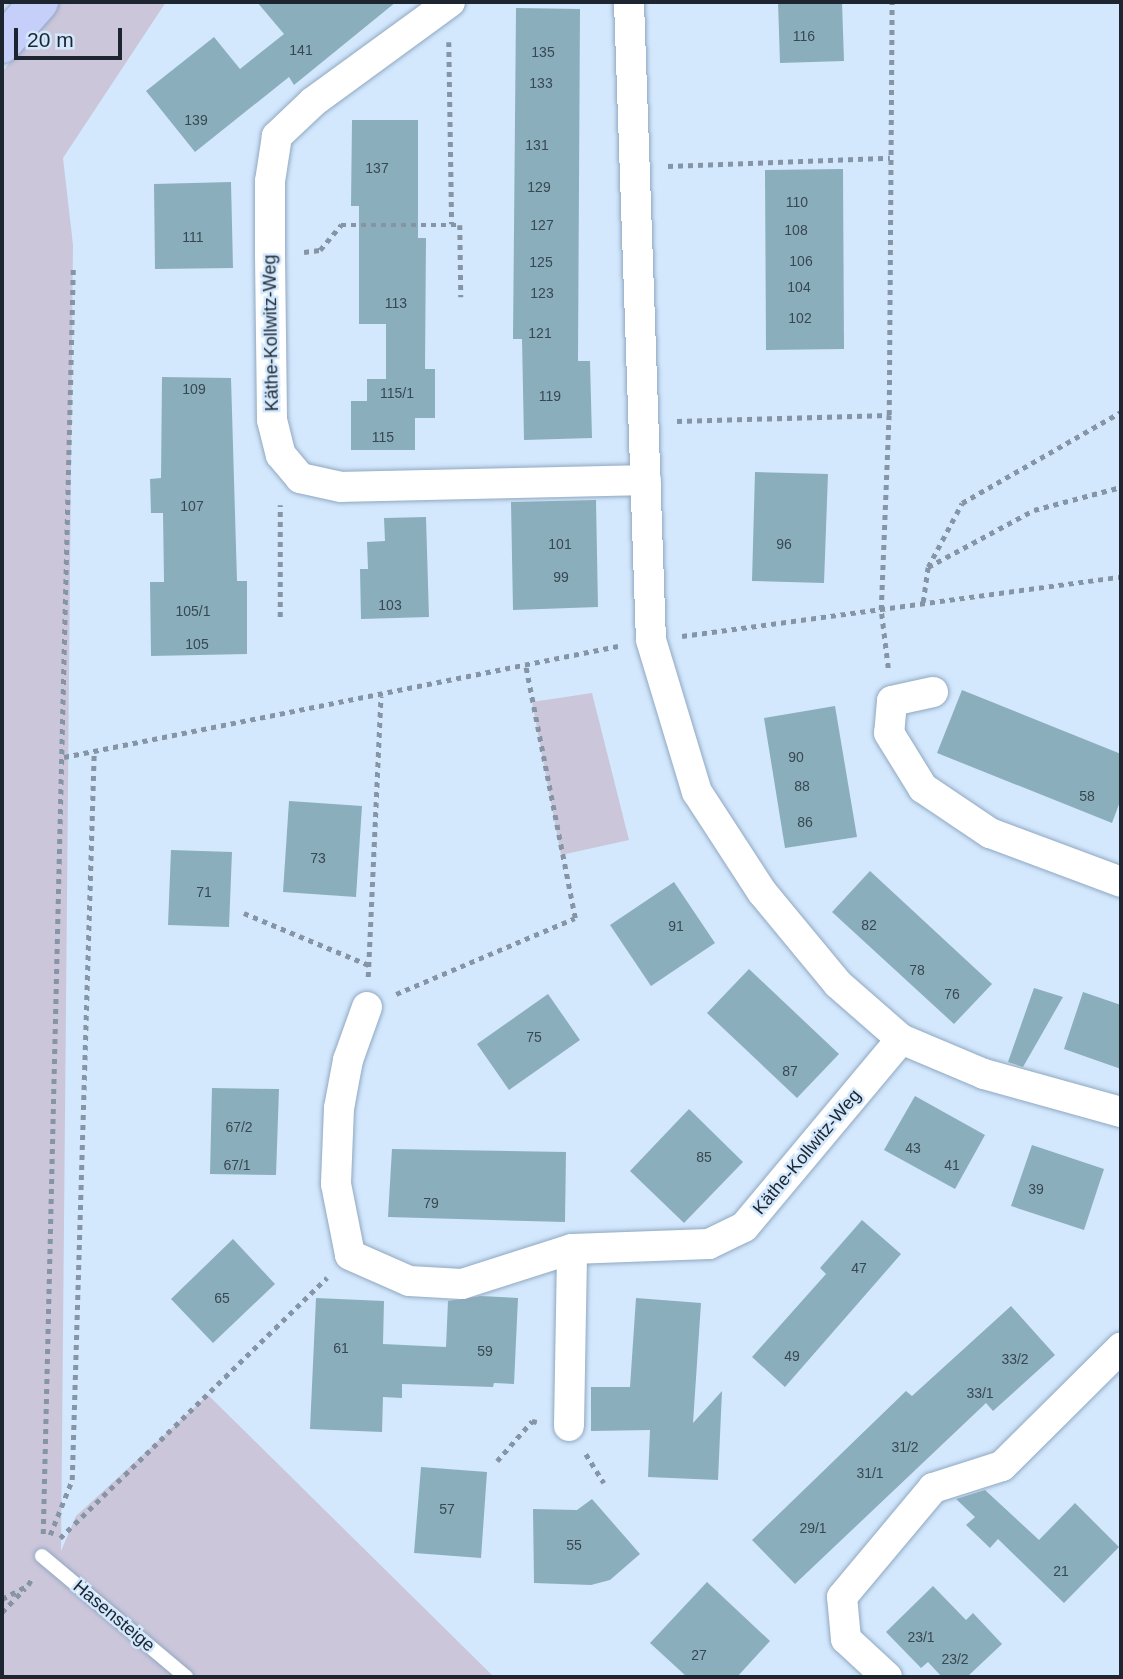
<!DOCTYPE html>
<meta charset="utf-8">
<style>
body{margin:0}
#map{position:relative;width:1123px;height:1679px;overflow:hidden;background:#d3e8fd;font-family:Helvetica,sans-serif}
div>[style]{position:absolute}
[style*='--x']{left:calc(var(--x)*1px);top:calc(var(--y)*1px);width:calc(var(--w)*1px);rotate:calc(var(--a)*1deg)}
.green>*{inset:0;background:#ccc6db}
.building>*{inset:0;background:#8baebc}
.path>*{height:4.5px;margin-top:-2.25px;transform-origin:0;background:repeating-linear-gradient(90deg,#8595a5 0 5px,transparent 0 10px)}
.roads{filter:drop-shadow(0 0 2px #90a8c1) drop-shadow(0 0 2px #90a8c1)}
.lane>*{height:14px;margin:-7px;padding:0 7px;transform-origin:7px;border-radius:7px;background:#fff}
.street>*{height:30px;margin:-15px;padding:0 15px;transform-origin:15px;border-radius:15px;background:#fff}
.primary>*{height:38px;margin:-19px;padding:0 19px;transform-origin:19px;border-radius:19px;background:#c5cffa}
span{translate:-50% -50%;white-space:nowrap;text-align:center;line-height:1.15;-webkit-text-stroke:5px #d3e8fd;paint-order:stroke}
.number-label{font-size:14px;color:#384853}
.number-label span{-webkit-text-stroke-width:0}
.street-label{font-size:18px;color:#1d2630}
.frame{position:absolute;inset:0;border:4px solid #1d2630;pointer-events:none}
.scale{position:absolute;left:14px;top:28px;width:108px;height:32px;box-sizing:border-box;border:4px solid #1d2630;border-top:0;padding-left:9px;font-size:21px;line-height:24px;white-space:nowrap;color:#1d2630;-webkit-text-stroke:5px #d3e8fd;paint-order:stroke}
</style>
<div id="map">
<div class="green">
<div style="clip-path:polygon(58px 2px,166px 2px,63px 158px,73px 245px,61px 1551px,76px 1516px,208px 1395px,494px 1677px,2px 1677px,2px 72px)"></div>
<div style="clip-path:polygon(592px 693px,629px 840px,561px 855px,532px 702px)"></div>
</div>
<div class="building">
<div style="clip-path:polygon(257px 2px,396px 2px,294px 85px,289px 77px,195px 152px,146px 91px,214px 37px,240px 69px,284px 34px)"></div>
<div style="clip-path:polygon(778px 2px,842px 2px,844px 61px,780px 63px)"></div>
<div style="clip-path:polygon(516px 8px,580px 9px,578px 361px,590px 361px,592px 438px,524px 440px,522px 339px,513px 339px)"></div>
<div style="clip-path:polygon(352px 120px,418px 120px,418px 238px,426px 238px,425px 369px,435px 369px,435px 418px,415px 418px,415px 450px,351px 450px,351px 401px,367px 401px,367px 379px,386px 379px,386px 324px,359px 324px,359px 206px,351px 206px)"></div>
<div style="clip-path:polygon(843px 169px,844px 349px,766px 350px,765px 170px)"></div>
<div style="clip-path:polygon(231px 182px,233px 268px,155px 269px,154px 184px)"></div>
<div style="clip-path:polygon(162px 377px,231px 378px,237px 581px,247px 581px,247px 654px,151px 656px,150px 582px,164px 582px,163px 513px,151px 513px,150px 479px,161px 478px)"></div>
<div style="clip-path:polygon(755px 472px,828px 474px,824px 583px,752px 581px)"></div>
<div style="clip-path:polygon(596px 500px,598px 607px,513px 610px,511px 502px)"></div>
<div style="clip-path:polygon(426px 517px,429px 617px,361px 619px,360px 569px,368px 569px,367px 542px,385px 541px,384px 518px)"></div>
<div style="clip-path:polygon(962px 690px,1121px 754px,1121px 799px,1112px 823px,937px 753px)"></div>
<div style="clip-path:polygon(835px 706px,857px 837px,785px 848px,764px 718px)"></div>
<div style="clip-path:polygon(289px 801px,362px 806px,356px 897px,283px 892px)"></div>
<div style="clip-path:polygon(171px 850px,232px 852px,229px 927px,168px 925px)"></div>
<div style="clip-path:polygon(870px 871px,992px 984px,954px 1024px,832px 912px)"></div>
<div style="clip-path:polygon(674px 882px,715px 943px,651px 986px,610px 925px)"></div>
<div style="clip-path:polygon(749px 969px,839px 1054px,797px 1098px,707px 1013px)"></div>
<div style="clip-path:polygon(1034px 988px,1063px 997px,1023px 1067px,1008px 1062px)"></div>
<div style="clip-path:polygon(1083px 992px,1121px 1005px,1121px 1069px,1064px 1049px)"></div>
<div style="clip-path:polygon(548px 994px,580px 1040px,509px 1090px,477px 1044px)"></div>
<div style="clip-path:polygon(212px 1088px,279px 1089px,276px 1175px,210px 1174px)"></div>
<div style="clip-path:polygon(915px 1096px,985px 1135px,955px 1189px,884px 1150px)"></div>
<div style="clip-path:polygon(689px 1109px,743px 1162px,684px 1223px,630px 1171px)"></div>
<div style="clip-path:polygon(1032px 1145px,1104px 1169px,1084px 1230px,1011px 1206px)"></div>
<div style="clip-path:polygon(392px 1149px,566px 1152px,565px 1222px,388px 1217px)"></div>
<div style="clip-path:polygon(862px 1220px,901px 1254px,785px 1387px,752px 1357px,826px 1274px,820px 1268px)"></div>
<div style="clip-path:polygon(233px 1239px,275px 1284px,213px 1343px,171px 1299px)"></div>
<div style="clip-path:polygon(481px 1296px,518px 1298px,514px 1384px,494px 1383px,493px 1387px,402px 1384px,402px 1398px,383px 1397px,382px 1432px,310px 1429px,316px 1298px,384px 1301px,383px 1344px,446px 1347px,448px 1301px)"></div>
<div style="clip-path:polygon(636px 1298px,701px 1303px,693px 1423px,722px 1391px,718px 1480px,648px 1477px,650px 1430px,591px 1431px,591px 1387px,630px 1387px)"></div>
<div style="clip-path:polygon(1011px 1306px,1055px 1355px,993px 1411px,986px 1403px,795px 1584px,752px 1540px,906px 1391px,912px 1396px)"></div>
<div style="clip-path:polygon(421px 1467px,487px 1472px,481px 1558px,414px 1553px)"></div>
<div style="clip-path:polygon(985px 1490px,1039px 1540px,1075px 1503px,1119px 1547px,1064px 1603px,998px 1539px,990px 1548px,966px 1525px,975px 1517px,956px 1499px)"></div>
<div style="clip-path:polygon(592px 1499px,640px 1554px,610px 1580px,591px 1585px,534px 1583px,533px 1509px,577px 1510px)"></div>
<div style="clip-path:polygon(707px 1582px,770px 1641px,737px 1677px,687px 1677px,650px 1643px)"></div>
<div style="clip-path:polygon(933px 1586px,966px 1620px,973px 1613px,1002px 1644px,967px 1677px,942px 1677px,928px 1662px,921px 1668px,886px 1632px)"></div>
</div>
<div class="path">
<div style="--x:449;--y:42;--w:182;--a:89.1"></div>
<div style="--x:668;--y:166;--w:222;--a:-2.1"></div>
<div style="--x:304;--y:252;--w:16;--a:-7"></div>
<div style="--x:320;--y:250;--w:33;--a:-50"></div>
<div style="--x:341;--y:225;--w:119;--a:0"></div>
<div style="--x:460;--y:225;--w:72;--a:89.2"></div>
<div style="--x:677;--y:421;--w:212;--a:-1.6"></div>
<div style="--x:928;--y:567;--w:72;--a:-62"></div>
<div style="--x:962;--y:503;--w:183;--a:-29.8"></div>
<div style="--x:923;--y:602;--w:35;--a:-82"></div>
<div style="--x:928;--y:567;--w:120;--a:-28.3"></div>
<div style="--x:1034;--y:510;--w:90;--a:-14.8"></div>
<div style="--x:280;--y:617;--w:112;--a:-90"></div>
<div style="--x:682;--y:636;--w:443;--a:-7.7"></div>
<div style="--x:888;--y:668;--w:58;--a:-96.9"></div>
<div style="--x:881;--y:610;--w:195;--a:-87.7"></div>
<div style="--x:889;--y:415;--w:413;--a:-89.6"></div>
<div style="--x:64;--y:757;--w:565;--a:-11.33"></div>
<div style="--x:244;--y:913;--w:135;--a:22.6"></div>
<div style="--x:368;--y:977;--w:281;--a:-87.4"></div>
<div style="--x:396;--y:994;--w:194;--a:-23"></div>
<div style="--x:575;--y:918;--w:259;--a:-101.1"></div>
<div style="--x:586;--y:1454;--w:34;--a:58"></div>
<div style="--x:497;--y:1461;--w:53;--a:-48.8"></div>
<div style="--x:532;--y:1421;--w:5;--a:11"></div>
<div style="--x:43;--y:1534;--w:1267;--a:-88.64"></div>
<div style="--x:50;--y:1535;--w:59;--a:-68.2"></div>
<div style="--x:72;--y:1480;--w:727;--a:-88.27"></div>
<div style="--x:60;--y:1538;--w:373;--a:-44.3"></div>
<div style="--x:2;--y:1599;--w:30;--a:-28"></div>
<div style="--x:28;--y:1585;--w:8;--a:-60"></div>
<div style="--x:2;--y:1612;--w:33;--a:-46"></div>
</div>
<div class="roads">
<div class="lane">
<div style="--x:42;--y:1556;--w:188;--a:40"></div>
</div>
<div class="street">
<div style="--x:450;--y:2;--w:170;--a:143.9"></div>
<div style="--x:313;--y:102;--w:50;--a:136.6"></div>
<div style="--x:277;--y:136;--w:46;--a:98.8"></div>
<div style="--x:270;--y:181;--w:74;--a:90"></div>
<div style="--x:270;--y:255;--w:165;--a:89.3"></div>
<div style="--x:272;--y:420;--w:36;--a:76"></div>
<div style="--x:281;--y:455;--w:30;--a:50"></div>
<div style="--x:300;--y:478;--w:42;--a:12.4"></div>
<div style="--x:341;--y:487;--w:305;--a:-1.3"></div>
<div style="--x:629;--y:2;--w:638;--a:88.03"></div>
<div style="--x:651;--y:640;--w:159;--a:73.2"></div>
<div style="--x:697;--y:792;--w:119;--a:57"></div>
<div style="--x:762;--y:892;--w:119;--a:50.4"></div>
<div style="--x:838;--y:984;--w:84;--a:41.1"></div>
<div style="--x:901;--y:1039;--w:90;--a:22.9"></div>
<div style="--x:984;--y:1074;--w:142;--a:15.5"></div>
<div style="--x:933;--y:692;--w:42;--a:167.6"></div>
<div style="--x:892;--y:701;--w:32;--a:95"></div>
<div style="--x:889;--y:733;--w:65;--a:58.3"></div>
<div style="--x:923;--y:788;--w:81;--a:33.9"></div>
<div style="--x:990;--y:833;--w:140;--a:20.5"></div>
<div style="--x:367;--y:1007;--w:56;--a:109.7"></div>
<div style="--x:348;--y:1060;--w:49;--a:100.6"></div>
<div style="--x:339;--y:1108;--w:76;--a:92.3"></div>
<div style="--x:336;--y:1184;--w:72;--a:78.8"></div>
<div style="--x:350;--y:1255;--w:64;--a:23.8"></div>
<div style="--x:409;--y:1281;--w:53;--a:3.2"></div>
<div style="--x:462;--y:1284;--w:115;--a:-17.7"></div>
<div style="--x:572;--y:1249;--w:137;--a:-2.1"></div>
<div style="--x:709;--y:1244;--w:39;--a:-26"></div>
<div style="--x:744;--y:1227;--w:245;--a:-50.1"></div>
<div style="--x:569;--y:1426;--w:177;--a:-89"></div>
<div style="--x:887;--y:1677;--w:56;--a:-137.2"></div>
<div style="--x:846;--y:1639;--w:42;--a:-95.4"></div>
<div style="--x:842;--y:1597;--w:142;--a:-50.1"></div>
<div style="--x:933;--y:1488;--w:72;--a:-17.7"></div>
<div style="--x:1002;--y:1466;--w:168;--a:-44.8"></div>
</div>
<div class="primary">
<div style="--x:2;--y:44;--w:56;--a:-48.6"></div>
</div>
</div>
<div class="number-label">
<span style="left:804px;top:36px">116</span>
<span style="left:301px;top:50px">141</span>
<span style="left:543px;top:52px">135</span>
<span style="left:541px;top:83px">133</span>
<span style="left:196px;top:120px">139</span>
<span style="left:537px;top:145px">131</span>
<span style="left:377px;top:168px">137</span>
<span style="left:539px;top:187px">129</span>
<span style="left:797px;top:202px">110</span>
<span style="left:542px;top:225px">127</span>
<span style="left:796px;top:230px">108</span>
<span style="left:193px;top:237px">111</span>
<span style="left:801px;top:261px">106</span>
<span style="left:541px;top:262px">125</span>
<span style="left:799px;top:287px">104</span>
<span style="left:542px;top:293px">123</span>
<span style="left:396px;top:303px">113</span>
<span style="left:800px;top:318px">102</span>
<span style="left:540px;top:333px">121</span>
<span style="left:194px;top:389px">109</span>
<span style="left:397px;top:393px">115/1</span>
<span style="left:550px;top:396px">119</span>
<span style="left:383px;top:437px">115</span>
<span style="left:192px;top:506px">107</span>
<span style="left:560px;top:544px">101</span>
<span style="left:784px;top:544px">96</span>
<span style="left:561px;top:577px">99</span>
<span style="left:390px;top:605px">103</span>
<span style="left:193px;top:611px">105/1</span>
<span style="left:197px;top:644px">105</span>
<span style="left:796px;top:757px">90</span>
<span style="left:802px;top:786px">88</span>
<span style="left:1087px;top:796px">58</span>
<span style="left:805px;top:822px">86</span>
<span style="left:318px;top:858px">73</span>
<span style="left:204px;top:892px">71</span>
<span style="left:869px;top:925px">82</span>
<span style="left:676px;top:926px">91</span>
<span style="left:917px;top:970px">78</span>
<span style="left:952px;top:994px">76</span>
<span style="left:534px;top:1037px">75</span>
<span style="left:790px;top:1071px">87</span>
<span style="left:239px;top:1127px">67/2</span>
<span style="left:913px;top:1148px">43</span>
<span style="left:704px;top:1157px">85</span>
<span style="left:237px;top:1165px">67/1</span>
<span style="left:952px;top:1165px">41</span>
<span style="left:1036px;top:1189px">39</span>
<span style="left:431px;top:1203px">79</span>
<span style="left:859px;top:1268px">47</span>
<span style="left:222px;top:1298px">65</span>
<span style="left:341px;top:1348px">61</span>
<span style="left:485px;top:1351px">59</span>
<span style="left:792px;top:1356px">49</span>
<span style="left:1015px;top:1359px">33/2</span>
<span style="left:980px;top:1393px">33/1</span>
<span style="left:905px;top:1447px">31/2</span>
<span style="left:870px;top:1473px">31/1</span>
<span style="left:447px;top:1509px">57</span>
<span style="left:813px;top:1528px">29/1</span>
<span style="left:574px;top:1545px">55</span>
<span style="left:1061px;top:1571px">21</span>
<span style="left:921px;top:1637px">23/1</span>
<span style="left:699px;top:1655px">27</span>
<span style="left:955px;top:1659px">23/2</span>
</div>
<div class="street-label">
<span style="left:271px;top:333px;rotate:-91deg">Käthe-Kollwitz-Weg</span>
<span style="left:807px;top:1152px;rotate:-50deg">Käthe-Kollwitz-Weg</span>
<span style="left:114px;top:1616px;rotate:40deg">Hasensteige</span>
</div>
<div class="frame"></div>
<div class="scale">20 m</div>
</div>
